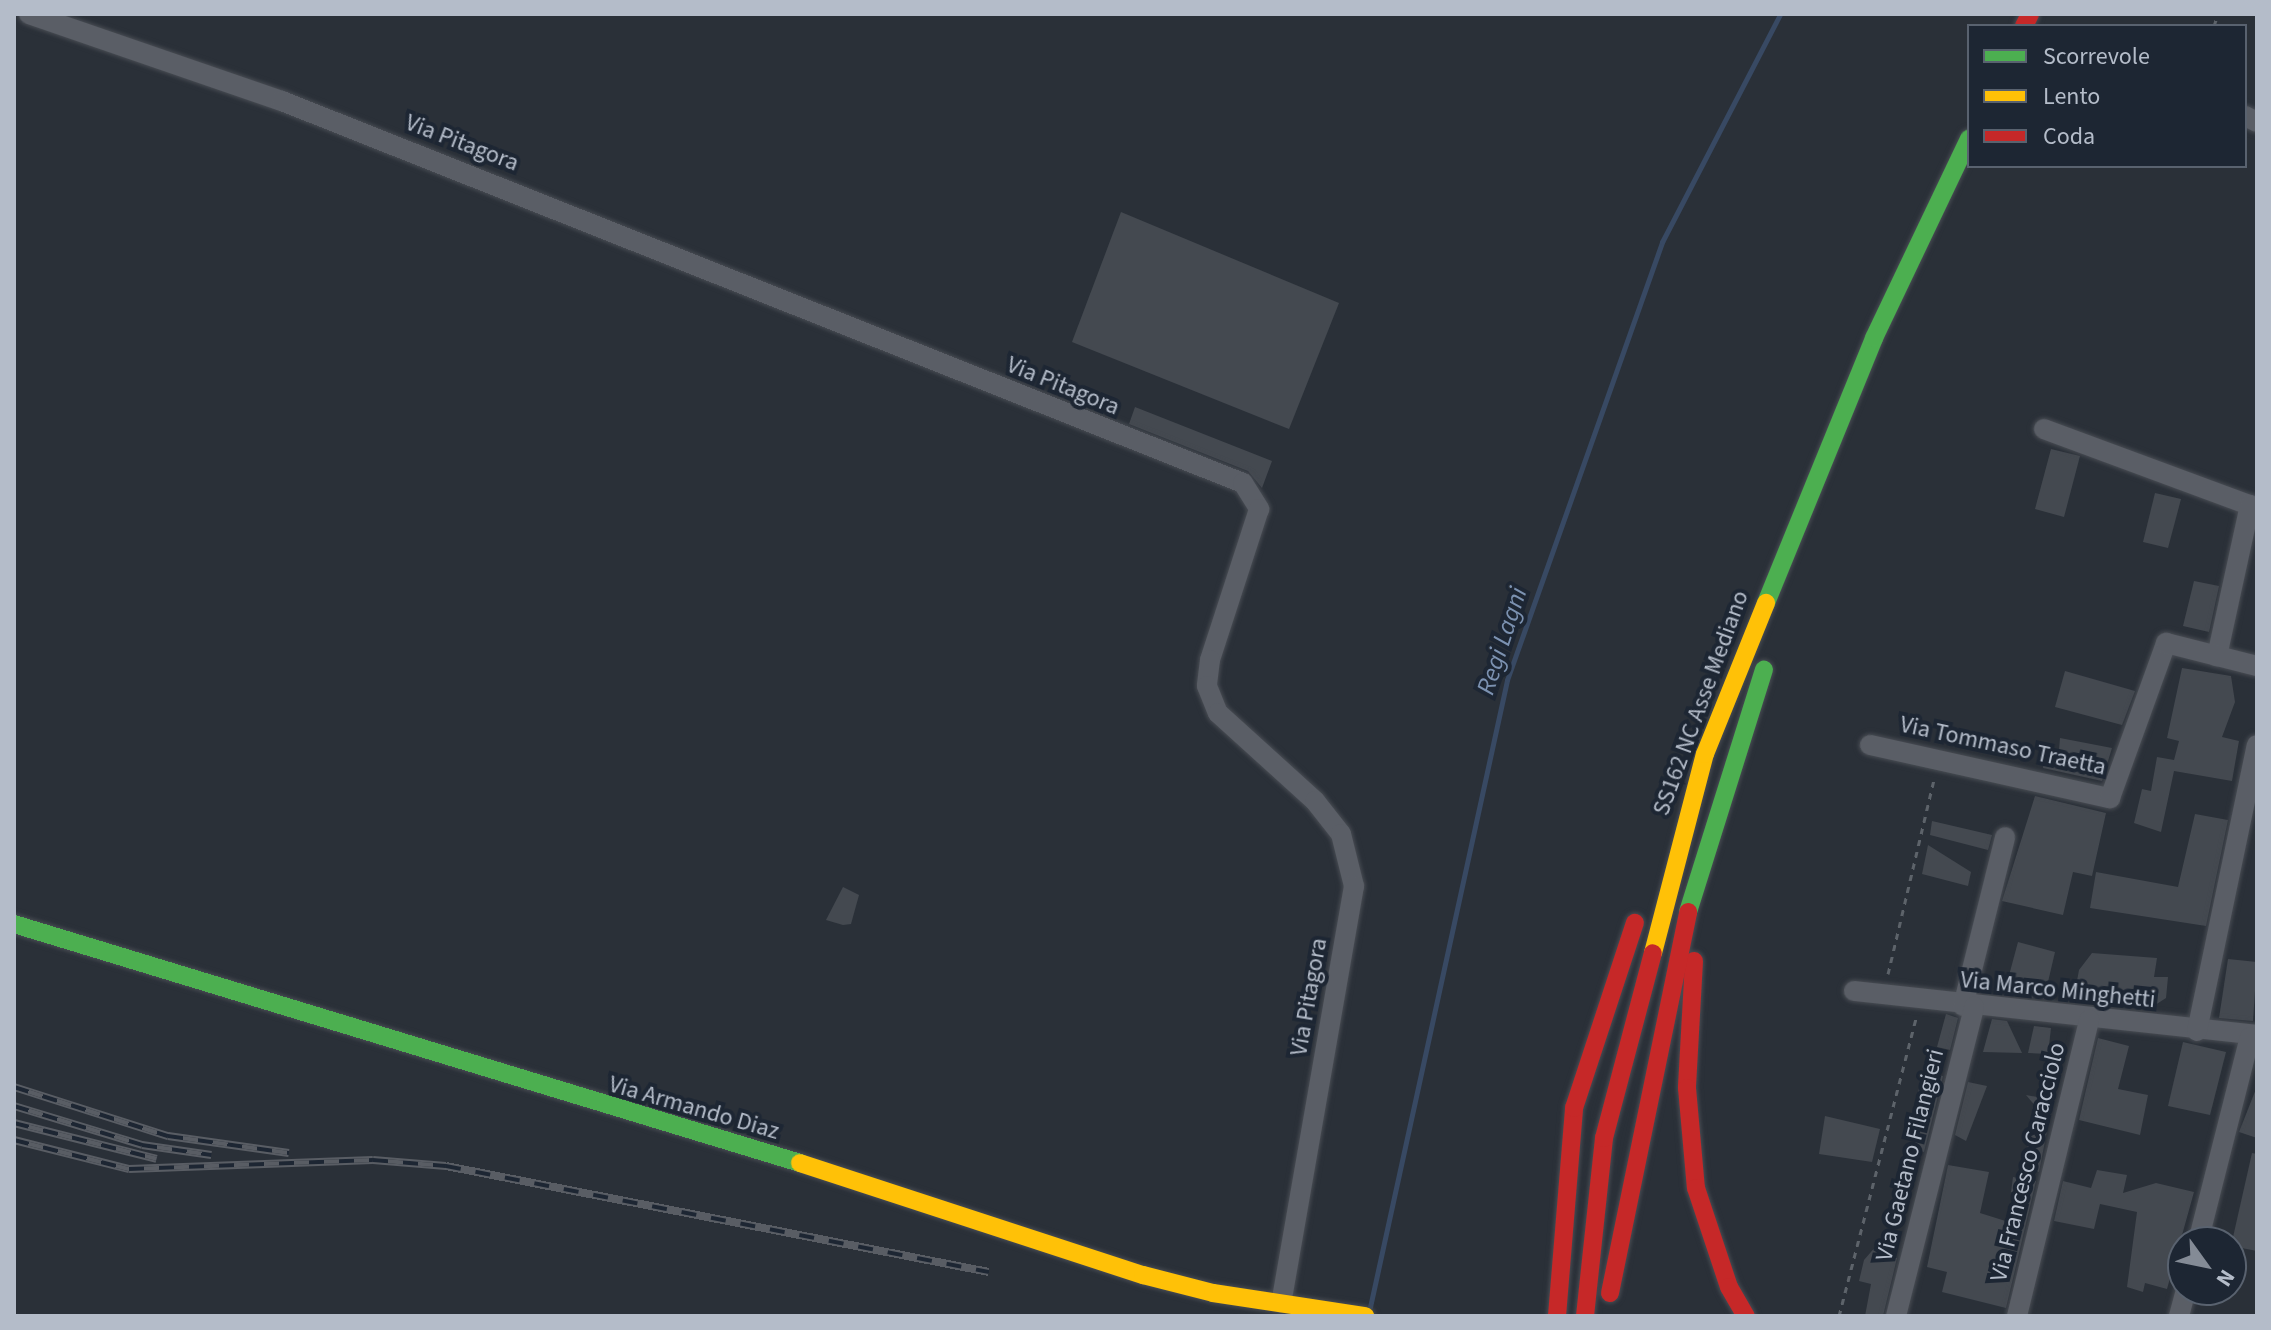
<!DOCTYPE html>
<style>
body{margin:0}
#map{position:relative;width:2271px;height:1330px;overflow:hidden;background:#2a3038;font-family:"Source Sans 3",sans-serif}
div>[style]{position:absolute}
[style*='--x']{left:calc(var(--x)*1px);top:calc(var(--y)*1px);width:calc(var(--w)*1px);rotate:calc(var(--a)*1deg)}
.stream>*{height:5px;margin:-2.5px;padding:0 2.5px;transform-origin:2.5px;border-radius:2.5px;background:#384963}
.building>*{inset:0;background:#444950}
.path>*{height:3px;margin-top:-1.5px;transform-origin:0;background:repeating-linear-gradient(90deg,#5d636a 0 6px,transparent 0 12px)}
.roads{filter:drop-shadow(0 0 2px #484c53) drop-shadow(0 0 2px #484c53)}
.street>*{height:20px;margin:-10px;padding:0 10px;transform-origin:10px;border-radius:10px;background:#5a5e66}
.fast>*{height:18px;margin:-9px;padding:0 9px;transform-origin:9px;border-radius:9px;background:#4caf50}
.slow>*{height:18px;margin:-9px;padding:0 9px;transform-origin:9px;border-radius:9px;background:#ffc107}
.jam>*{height:18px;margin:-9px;padding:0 9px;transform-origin:9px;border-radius:9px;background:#c62828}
.rail>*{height:8px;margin-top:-4px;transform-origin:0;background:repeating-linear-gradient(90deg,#1d2633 0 15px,#595d64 0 30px);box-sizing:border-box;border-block:2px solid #595d64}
span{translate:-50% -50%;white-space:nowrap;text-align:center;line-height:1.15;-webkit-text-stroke:8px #1d2633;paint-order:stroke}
.street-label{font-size:24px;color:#b4bcc9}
.water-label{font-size:26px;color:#7c92b1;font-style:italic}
.frame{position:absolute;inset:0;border:16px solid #b4bcc9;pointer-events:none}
.legend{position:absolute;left:1967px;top:24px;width:280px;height:144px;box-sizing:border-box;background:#1d2633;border:2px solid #59626f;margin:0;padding:10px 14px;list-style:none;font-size:24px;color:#b4bcc9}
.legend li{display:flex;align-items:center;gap:16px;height:40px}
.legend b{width:40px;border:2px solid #59626f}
.north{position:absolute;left:2167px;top:1226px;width:80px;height:80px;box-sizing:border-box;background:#1d2633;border:2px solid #59626f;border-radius:50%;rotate:123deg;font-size:22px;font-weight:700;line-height:32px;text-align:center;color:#b4bcc9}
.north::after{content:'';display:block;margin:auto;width:28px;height:36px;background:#848b96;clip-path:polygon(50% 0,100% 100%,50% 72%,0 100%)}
</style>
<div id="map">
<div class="stream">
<div style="--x:1370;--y:1307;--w:642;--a:-77.67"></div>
<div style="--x:1507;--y:680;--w:465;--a:-70.5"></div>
<div style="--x:1662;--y:242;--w:257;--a:-62.6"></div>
</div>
<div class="building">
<div style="clip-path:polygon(1121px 212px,1339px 303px,1289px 429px,1072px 342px)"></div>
<div style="clip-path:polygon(1135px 407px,1272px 461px,1262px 488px,1248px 471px,1129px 424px)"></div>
<div style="clip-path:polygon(2051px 449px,2080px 456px,2064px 517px,2035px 509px)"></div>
<div style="clip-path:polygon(2155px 493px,2181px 499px,2168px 548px,2143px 542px)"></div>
<div style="clip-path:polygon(2194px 581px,2219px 586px,2209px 632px,2183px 626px)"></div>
<div style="clip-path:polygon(2182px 668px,2231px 676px,2235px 702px,2222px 737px,2239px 741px,2232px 781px,2174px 771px,2161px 832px,2134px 823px,2142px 789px,2151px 791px,2157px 757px,2174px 760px,2179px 741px,2167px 738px)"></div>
<div style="clip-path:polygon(2065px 671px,2135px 691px,2122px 725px,2055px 707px)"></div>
<div style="clip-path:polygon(2060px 738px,2112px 748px,2102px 781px,2043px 768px,2045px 750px,2059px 750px)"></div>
<div style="clip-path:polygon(2035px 796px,2106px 813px,2092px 876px,2073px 872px,2063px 915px,2002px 901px)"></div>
<div style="clip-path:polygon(2195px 814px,2228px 820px,2206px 926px,2090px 908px,2096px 872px,2178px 887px)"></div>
<div style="clip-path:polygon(1932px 821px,1992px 835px,1988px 850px,1930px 835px)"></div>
<div style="clip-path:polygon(1928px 845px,1971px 872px,1968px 886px,1922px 874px)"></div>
<div style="clip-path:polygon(843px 887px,859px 895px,851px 924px,843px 925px,826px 920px)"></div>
<div style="clip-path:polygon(2018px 942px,2055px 952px,2044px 999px,2004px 994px)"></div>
<div style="clip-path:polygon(2092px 953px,2157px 958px,2154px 977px,2168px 977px,2166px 998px,2152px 1007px,2073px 1002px,2079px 970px)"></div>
<div style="clip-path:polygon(2228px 959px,2257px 962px,2253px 1021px,2219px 1018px)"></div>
<div style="clip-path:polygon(1946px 1014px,1958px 1018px,1950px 1050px,1937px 1047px)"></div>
<div style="clip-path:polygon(1992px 1019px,2007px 1021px,2022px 1053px,1983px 1052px)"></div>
<div style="clip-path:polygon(2034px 1026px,2051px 1028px,2048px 1054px,2028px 1053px)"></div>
<div style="clip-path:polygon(2098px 1038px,2129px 1046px,2118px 1089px,2148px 1095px,2140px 1135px,2079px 1120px)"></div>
<div style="clip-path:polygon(2183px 1042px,2226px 1052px,2210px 1115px,2168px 1106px)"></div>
<div style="clip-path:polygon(1923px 1072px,1943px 1076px,1924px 1152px,1914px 1149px,1926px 1095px,1918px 1093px)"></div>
<div style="clip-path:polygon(1968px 1082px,1987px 1086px,1966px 1141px,1955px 1135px)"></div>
<div style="clip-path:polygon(2256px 1089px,2257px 1090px,2257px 1138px,2239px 1132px)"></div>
<div style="clip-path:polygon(2026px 1095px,2053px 1100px,2039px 1172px,2023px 1165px,2037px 1108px)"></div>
<div style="clip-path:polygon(1825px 1116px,1880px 1129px,1872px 1162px,1819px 1154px)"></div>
<div style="clip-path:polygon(2252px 1153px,2257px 1154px,2257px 1251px,2231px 1246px)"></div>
<div style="clip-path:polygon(1948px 1165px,1989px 1172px,1980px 1213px,2012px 1223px,2020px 1194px,2011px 1192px,2013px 1177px,2036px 1181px,2006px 1308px,1942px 1292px,1947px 1272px,1927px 1267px)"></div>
<div style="clip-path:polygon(2097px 1170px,2127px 1175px,2123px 1193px,2156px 1183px,2194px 1192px,2167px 1289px,2145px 1283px,2143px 1292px,2127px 1287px,2137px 1212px,2100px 1204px,2094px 1229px,2054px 1221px,2063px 1181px,2091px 1188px)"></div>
<div style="clip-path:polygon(1877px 1245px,1891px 1248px,1889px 1257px,1897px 1258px,1883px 1316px,1865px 1316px,1871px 1284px,1859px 1281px,1864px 1260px)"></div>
</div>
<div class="path">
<div style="--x:2214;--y:26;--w:13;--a:-72"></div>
<div style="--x:1888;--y:974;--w:200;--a:-76.7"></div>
<div style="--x:1839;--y:1316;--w:308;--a:-75.5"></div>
</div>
<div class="roads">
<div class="street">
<div style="--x:29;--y:14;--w:268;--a:19"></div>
<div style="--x:282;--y:101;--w:1034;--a:21.68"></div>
<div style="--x:1243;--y:483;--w:31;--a:58"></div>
<div style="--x:1259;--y:509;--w:159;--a:108"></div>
<div style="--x:1210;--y:660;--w:26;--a:97"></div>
<div style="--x:1207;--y:686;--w:29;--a:68"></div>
<div style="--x:1218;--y:713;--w:131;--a:42.2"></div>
<div style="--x:1315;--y:801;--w:42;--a:51.8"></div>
<div style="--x:1341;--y:834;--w:54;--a:76"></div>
<div style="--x:1354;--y:886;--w:423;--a:99.9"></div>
<div style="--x:2245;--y:116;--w:13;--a:27"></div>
<div style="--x:2044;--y:429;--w:220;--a:20.3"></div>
<div style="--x:2250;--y:505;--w:155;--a:102.3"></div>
<div style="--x:1870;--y:745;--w:246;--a:12.5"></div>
<div style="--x:2110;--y:798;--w:165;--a:-70.1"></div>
<div style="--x:2166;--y:643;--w:94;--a:14.2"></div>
<div style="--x:1854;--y:991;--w:405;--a:6.2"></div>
<div style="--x:1963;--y:1006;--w:174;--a:-76"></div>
<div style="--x:2197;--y:1031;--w:292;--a:-78.2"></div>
<div style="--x:2198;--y:1242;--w:211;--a:-75.8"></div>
<div style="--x:1896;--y:1316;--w:319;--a:-75.8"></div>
<div style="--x:2017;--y:1316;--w:305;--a:-76.3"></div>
<div style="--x:2179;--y:1316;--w:27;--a:-75"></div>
</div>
<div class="fast">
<div style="--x:1766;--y:603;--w:286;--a:-67.8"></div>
<div style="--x:1874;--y:338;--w:221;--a:-64.5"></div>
<div style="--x:1688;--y:912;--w:254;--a:-72.6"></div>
<div style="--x:14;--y:924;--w:822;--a:16.91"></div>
</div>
<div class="slow">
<div style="--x:1653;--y:953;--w:206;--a:-75.4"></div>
<div style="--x:1705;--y:754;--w:163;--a:-68"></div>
<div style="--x:800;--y:1163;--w:361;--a:18.1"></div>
<div style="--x:1143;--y:1275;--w:72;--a:14.4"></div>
<div style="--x:1213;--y:1293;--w:154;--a:8.6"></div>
</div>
<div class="jam">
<div style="--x:2024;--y:26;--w:13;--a:-63"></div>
<div style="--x:1694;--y:961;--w:127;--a:93.2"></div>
<div style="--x:1687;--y:1088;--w:100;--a:84.9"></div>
<div style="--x:1696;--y:1188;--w:104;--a:71.6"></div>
<div style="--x:1729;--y:1287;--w:34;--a:60"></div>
<div style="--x:1610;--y:1293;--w:389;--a:-78.4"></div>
<div style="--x:1557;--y:1316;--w:209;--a:-85.3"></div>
<div style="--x:1574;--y:1108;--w:195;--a:-71.8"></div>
<div style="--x:1585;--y:1316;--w:179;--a:-83.9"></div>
<div style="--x:1604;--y:1138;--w:191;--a:-75.2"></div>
</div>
</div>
<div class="rail">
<div style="--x:14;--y:1087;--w:162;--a:17.7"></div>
<div style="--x:168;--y:1136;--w:122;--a:8"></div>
<div style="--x:14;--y:1106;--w:134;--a:16.9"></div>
<div style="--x:142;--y:1145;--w:70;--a:8.2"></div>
<div style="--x:14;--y:1123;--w:147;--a:14.1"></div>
<div style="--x:14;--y:1140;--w:119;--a:14.2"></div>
<div style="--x:129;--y:1169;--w:244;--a:-2.1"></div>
<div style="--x:373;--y:1160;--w:73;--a:4.7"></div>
<div style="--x:446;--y:1166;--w:553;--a:11.05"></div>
</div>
<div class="street-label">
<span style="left:462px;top:143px;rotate:21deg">Via Pitagora</span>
<span style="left:1063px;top:386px;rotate:22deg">Via Pitagora</span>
<span style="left:1701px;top:703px;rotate:-70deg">SS162 NC Asse Mediano</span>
<span style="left:2003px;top:746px;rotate:12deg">Via Tommaso Traetta</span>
<span style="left:2058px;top:990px;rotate:6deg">Via Marco Minghetti</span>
<span style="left:1309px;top:997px;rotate:-80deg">Via Pitagora</span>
<span style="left:694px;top:1108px;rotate:16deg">Via Armando Diaz</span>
<span style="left:1910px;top:1155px;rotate:-76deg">Via Gaetano Filangieri</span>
<span style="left:2028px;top:1162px;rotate:-76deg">Via Francesco Caracciolo</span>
</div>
<div class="water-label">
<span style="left:1502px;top:641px;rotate:-72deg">Regi Lagni</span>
</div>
<div class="frame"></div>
<ul class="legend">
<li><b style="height:10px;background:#4caf50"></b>Scorrevole</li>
<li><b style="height:10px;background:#ffc107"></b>Lento</li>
<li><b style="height:10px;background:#c62828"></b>Coda</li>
</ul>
<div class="north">N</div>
</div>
